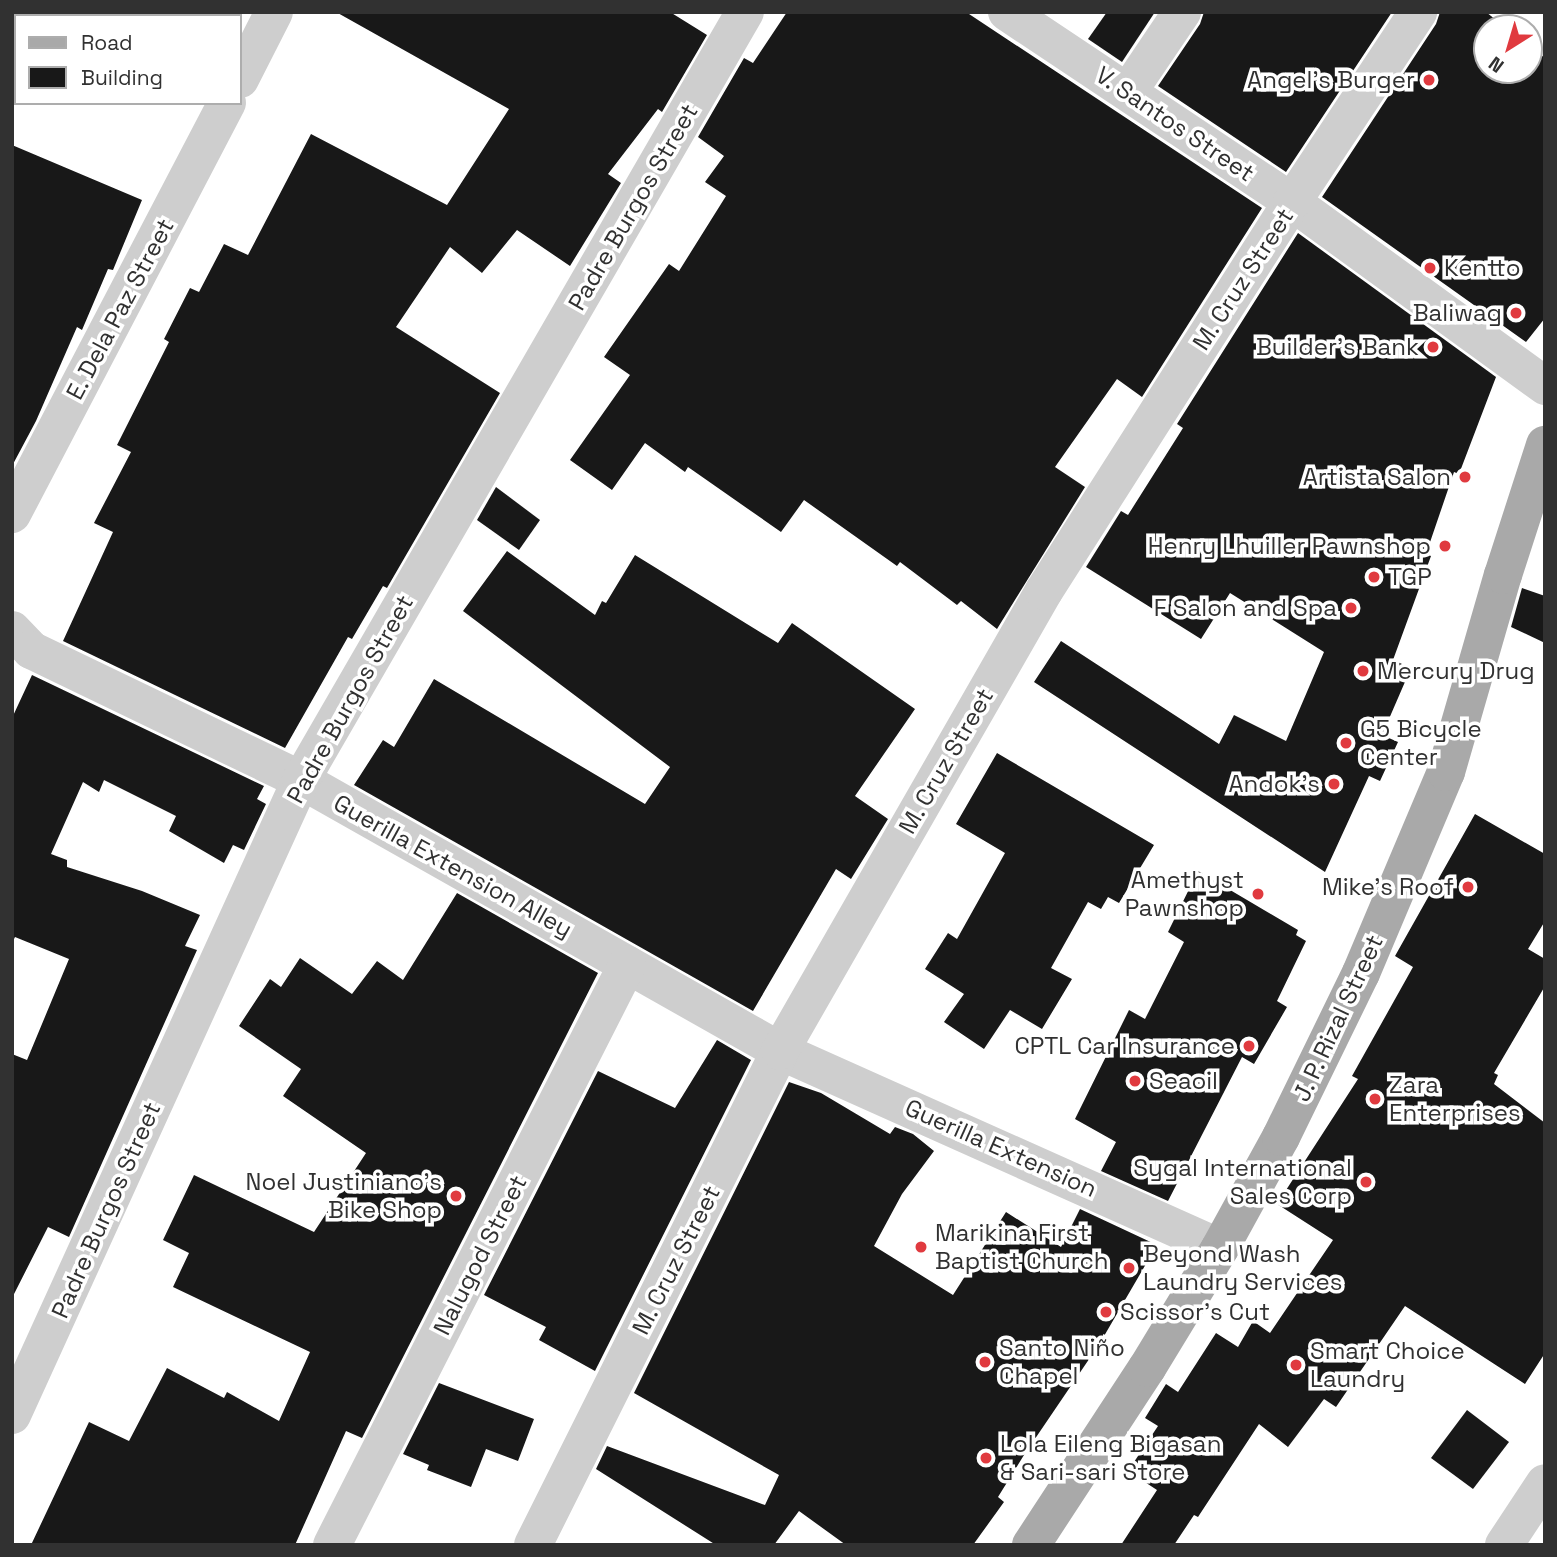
<!DOCTYPE html>
<meta charset="utf-8">
<style>
body{margin:0}
#map{position:relative;width:1557px;height:1557px;overflow:hidden;background:#fff;font-family:"Space Grotesk",sans-serif}
div>[style]{position:absolute}
[style*='--x']{left:calc(var(--x)*1px);top:calc(var(--y)*1px);width:calc(var(--w)*1px);rotate:calc(var(--a)*1deg)}
.building>*{inset:0;background:#181818}
.minor>*{height:38px;margin:-19px;padding:0 19px;transform-origin:19px;border-radius:19px;background:#cecece}
.tertiary>*{height:38px;margin:-19px;padding:0 19px;transform-origin:19px;border-radius:19px;background:#cecece}
.primary>*{height:38px;margin:-19px;padding:0 19px;transform-origin:19px;border-radius:19px;background:#a9a9a9}
.dots>*{width:19px;height:19px;translate:-50% -50%;box-sizing:border-box;border:4px solid #fff;border-radius:50%}
span{translate:-50% -50%;white-space:nowrap;text-align:center;line-height:1.15;-webkit-text-stroke:7px #fff;paint-order:stroke}
.poi-label{font-size:24px;color:#313131}
.right{translate:-100% -50%;text-align:right}
.left{translate:0 -50%;text-align:left}
.street-label{font-size:24px;color:#313131}
.frame{position:absolute;inset:0;border:14px solid #313131;pointer-events:none}
.legend{position:absolute;left:14px;top:14px;width:228px;height:91px;box-sizing:border-box;background:#fff;border:2px solid #adadad;margin:0;padding:9px 12px;list-style:none;font-size:21px;color:#313131}
.legend li{display:flex;align-items:center;gap:14px;height:35px}
.legend b{width:35px;border:2px solid #adadad}
.north{position:absolute;left:1473px;top:14px;width:70px;height:70px;box-sizing:border-box;background:#fff;border:2px solid #adadad;border-radius:50%;rotate:217deg;font-size:19px;font-weight:700;line-height:28px;text-align:center;color:#313131}
.north::after{content:'';display:block;margin:auto;width:24px;height:32px;background:#e03a3f;clip-path:polygon(50% 0,100% 100%,50% 72%,0 100%)}
</style>
<div id="map">
<div class="building">
<div style="clip-path:polygon(336px 12px,670px 12px,707px 35px,662px 112px,658px 109px,608px 174px,621px 183px,570px 266px,517px 230px,482px 273px,450px 247px,396px 327px,500px 393px,387px 588px,383px 586px,352px 639px,348px 637px,285px 748px,63px 641px,113px 532px,94px 523px,131px 452px,117px 445px,169px 342px,164px 339px,190px 288px,199px 292px,224px 244px,248px 255px,311px 134px,447px 205px,509px 109px)"></div>
<div style="clip-path:polygon(787px 12px,966px 12px,1262px 208px,1142px 397px,1117px 379px,1055px 467px,1085px 487px,997px 629px,961px 601px,957px 605px,900px 562px,897px 566px,804px 500px,781px 532px,688px 467px,685px 472px,645px 443px,612px 490px,570px 460px,630px 375px,604px 357px,669px 264px,679px 271px,726px 196px,705px 182px,724px 156px,698px 137px,744px 58px,753px 63px)"></div>
<div style="clip-path:polygon(1107px 12px,1155px 12px,1122px 62px,1088px 39px)"></div>
<div style="clip-path:polygon(1204px 12px,1392px 12px,1286px 172px,1158px 86px,1200px 24px)"></div>
<div style="clip-path:polygon(1440px 12px,1486px 12px,1506px 28px,1487px 28px,1487px 70px,1529px 70px,1529px 46px,1545px 58px,1545px 318px,1526px 342px,1322px 197px,1436px 24px)"></div>
<div style="clip-path:polygon(12px 145px,142px 200px,113px 270px,108px 269px,82px 330px,77px 327px,36px 421px,12px 466px)"></div>
<div style="clip-path:polygon(1298px 233px,1496px 377px,1459px 474px,1454px 472px,1426px 554px,1431px 556px,1393px 660px,1411px 668px,1382px 735px,1398px 742px,1380px 781px,1369px 776px,1325px 872px,1034px 682px,1061px 641px,1219px 744px,1234px 715px,1286px 741px,1324px 652px,1230px 593px,1201px 639px,1086px 567px,1121px 511px,1128px 515px,1183px 428px,1177px 424px)"></div>
<div style="clip-path:polygon(496px 487px,540px 520px,519px 550px,477px 520px)"></div>
<div style="clip-path:polygon(507px 551px,595px 615px,602px 601px,606px 603px,635px 555px,778px 643px,792px 623px,915px 709px,855px 796px,888px 819px,851px 879px,836px 869px,753px 1011px,354px 785px,383px 740px,394px 747px,434px 679px,645px 804px,670px 767px,463px 611px)"></div>
<div style="clip-path:polygon(1522px 588px,1545px 596px,1545px 643px,1511px 627px)"></div>
<div style="clip-path:polygon(32px 675px,264px 786px,257px 799px,266px 804px,244px 850px,233px 845px,224px 863px,169px 831px,176px 816px,104px 780px,99px 792px,83px 782px,51px 854px,67px 860px,67px 867px,142px 891px,200px 915px,185px 946px,197px 950px,69px 1237px,48px 1227px,12px 1298px,12px 1054px,27px 1060px,69px 959px,15px 937px,12px 943px,12px 718px)"></div>
<div style="clip-path:polygon(997px 753px,1154px 845px,1119px 903px,1108px 897px,1101px 909px,1088px 902px,1051px 968px,1072px 979px,1042px 1029px,1010px 1010px,984px 1049px,944px 1022px,964px 994px,925px 969px,948px 933px,957px 939px,1005px 853px,956px 824px)"></div>
<div style="clip-path:polygon(1475px 814px,1545px 854px,1545px 921px,1528px 949px,1545px 959px,1545px 986px,1494px 1073px,1498px 1075px,1494px 1084px,1545px 1123px,1545px 1353px,1525px 1384px,1405px 1306px,1336px 1407px,1324px 1399px,1288px 1447px,1259px 1424px,1198px 1517px,1194px 1515px,1174px 1545px,1121px 1545px,1157px 1490px,1128px 1471px,1158px 1426px,1145px 1418px,1166px 1384px,1178px 1392px,1216px 1333px,1238px 1347px,1253px 1321px,1270px 1333px,1333px 1240px,1277px 1204px,1358px 1079px,1352px 1076px,1413px 967px,1395px 956px)"></div>
<div style="clip-path:polygon(1198px 871px,1298px 930px,1296px 935px,1306px 941px,1277px 1001px,1287px 1007px,1254px 1064px,1242px 1057px,1168px 1201px,1101px 1171px,1116px 1142px,1075px 1119px,1129px 1010px,1145px 1019px,1184px 942px,1168px 932px)"></div>
<div style="clip-path:polygon(457px 893px,598px 973px,362px 1438px,346px 1431px,295px 1545px,31px 1545px,89px 1422px,129px 1441px,167px 1368px,224px 1398px,227px 1392px,279px 1421px,310px 1352px,173px 1287px,189px 1253px,163px 1240px,194px 1175px,314px 1232px,366px 1153px,283px 1096px,301px 1069px,239px 1026px,270px 979px,281px 987px,300px 958px,352px 994px,377px 961px,403px 980px)"></div>
<div style="clip-path:polygon(717px 1040px,751px 1060px,595px 1371px,539px 1340px,546px 1327px,484px 1295px,598px 1071px,675px 1108px)"></div>
<div style="clip-path:polygon(789px 1082px,821px 1093px,890px 1134px,895px 1127px,913px 1134px,934px 1151px,902px 1194px,874px 1246px,953px 1295px,1006px 1212px,1061px 1247px,1080px 1209px,1157px 1245px,1100px 1343px,1024px 1455px,998px 1497px,1004px 1502px,973px 1545px,846px 1545px,799px 1511px,774px 1545px,716px 1545px,596px 1469px,607px 1446px,765px 1505px,779px 1475px,634px 1393px)"></div>
<div style="clip-path:polygon(439px 1383px,534px 1419px,518px 1461px,486px 1449px,471px 1487px,427px 1470px,429px 1465px,403px 1454px)"></div>
<div style="clip-path:polygon(1467px 1410px,1509px 1442px,1473px 1489px,1431px 1458px)"></div>
</div>
<div class="minor">
<div style="--x:1007;--y:12;--w:343;--a:33.7"></div>
<div style="--x:1292;--y:202;--w:313;--a:36"></div>
<div style="--x:1128;--y:92;--w:97;--a:-56"></div>
<div style="--x:12;--y:630;--w:28;--a:46"></div>
<div style="--x:31;--y:650;--w:300;--a:25.7"></div>
<div style="--x:301;--y:780;--w:550;--a:29.5"></div>
<div style="--x:780;--y:1051;--w:482;--a:24.1"></div>
<div style="--x:12;--y:1415;--w:698;--a:-65.53"></div>
<div style="--x:301;--y:780;--w:887;--a:-59.97"></div>
<div style="--x:332;--y:1545;--w:651;--a:-63.04"></div>
<div style="--x:533;--y:1545;--w:552;--a:-63.43"></div>
<div style="--x:780;--y:1051;--w:530;--a:-60.15"></div>
<div style="--x:1044;--y:591;--w:461;--a:-57.5"></div>
<div style="--x:1292;--y:202;--w:228;--a:-56.4"></div>
<div style="--x:1504;--y:1545;--w:74;--a:-56.5"></div>
</div>
<div class="tertiary">
<div style="--x:240;--y:79;--w:75;--a:-63.1"></div>
<div style="--x:12;--y:514;--w:464;--a:-62.4"></div>
</div>
<div class="primary">
<div style="--x:1031;--y:1545;--w:212;--a:-56.8"></div>
<div style="--x:1147;--y:1368;--w:140;--a:-58.7"></div>
<div style="--x:1220;--y:1248;--w:127;--a:-61.2"></div>
<div style="--x:1281;--y:1137;--w:182;--a:-64"></div>
<div style="--x:1361;--y:973;--w:218;--a:-67.1"></div>
<div style="--x:1446;--y:772;--w:205;--a:-73.9"></div>
<div style="--x:1503;--y:575;--w:137;--a:-72.1"></div>
</div>
<div class="dots">
<div style="left:1429px;top:80px;background:#e03a3f"></div>
<div style="left:1430px;top:268px;background:#e03a3f"></div>
<div style="left:1516px;top:313px;background:#e03a3f"></div>
<div style="left:1433px;top:347px;background:#e03a3f"></div>
<div style="left:1465px;top:477px;background:#e03a3f"></div>
<div style="left:1445px;top:546px;background:#e03a3f"></div>
<div style="left:1374px;top:577px;background:#e03a3f"></div>
<div style="left:1351px;top:608px;background:#e03a3f"></div>
<div style="left:1363px;top:671px;background:#e03a3f"></div>
<div style="left:1346px;top:743px;background:#e03a3f"></div>
<div style="left:1334px;top:784px;background:#e03a3f"></div>
<div style="left:1468px;top:887px;background:#e03a3f"></div>
<div style="left:1258px;top:894px;background:#e03a3f"></div>
<div style="left:1249px;top:1046px;background:#e03a3f"></div>
<div style="left:1135px;top:1081px;background:#e03a3f"></div>
<div style="left:1375px;top:1099px;background:#e03a3f"></div>
<div style="left:1366px;top:1182px;background:#e03a3f"></div>
<div style="left:456px;top:1196px;background:#e03a3f"></div>
<div style="left:921px;top:1247px;background:#e03a3f"></div>
<div style="left:1129px;top:1268px;background:#e03a3f"></div>
<div style="left:1106px;top:1312px;background:#e03a3f"></div>
<div style="left:985px;top:1362px;background:#e03a3f"></div>
<div style="left:1296px;top:1365px;background:#e03a3f"></div>
<div style="left:986px;top:1458px;background:#e03a3f"></div>
</div>
<div class="poi-label">
<span class="right" style="left:1415px;top:80px">Angel's Burger</span>
<span class="left" style="left:1444px;top:268px">Kentto</span>
<span class="right" style="left:1502px;top:313px">Baliwag</span>
<span class="right" style="left:1419px;top:347px">Builder's Bank</span>
<span class="right" style="left:1451px;top:477px">Artista Salon</span>
<span class="right" style="left:1431px;top:546px">Henry Lhuiller Pawnshop</span>
<span class="left" style="left:1388px;top:577px">TGP</span>
<span class="right" style="left:1337px;top:608px">F Salon and Spa</span>
<span class="left" style="left:1377px;top:671px">Mercury Drug</span>
<span class="left" style="left:1360px;top:743px">G5 Bicycle<br>Center</span>
<span class="right" style="left:1320px;top:784px">Andok's</span>
<span class="right" style="left:1244px;top:894px">Amethyst<br>Pawnshop</span>
<span class="right" style="left:1454px;top:887px">Mike's Roof</span>
<span class="right" style="left:1235px;top:1046px">CPTL Car Insurance</span>
<span class="left" style="left:1149px;top:1081px">Seaoil</span>
<span class="left" style="left:1389px;top:1099px">Zara<br>Enterprises</span>
<span class="right" style="left:1352px;top:1182px">Sygal International<br>Sales Corp</span>
<span class="right" style="left:442px;top:1196px">Noel Justiniano's<br>Bike Shop</span>
<span class="left" style="left:935px;top:1247px">Marikina First<br>Baptist Church</span>
<span class="left" style="left:1143px;top:1268px">Beyond Wash<br>Laundry Services</span>
<span class="left" style="left:1120px;top:1312px">Scissor's Cut</span>
<span class="left" style="left:999px;top:1362px">Santo Niño<br>Chapel</span>
<span class="left" style="left:1310px;top:1365px">Smart Choice<br>Laundry</span>
<span class="left" style="left:1000px;top:1458px">Lola Eileng Bigasan<br>&amp; Sari-sari Store</span>
</div>
<div class="street-label">
<span style="left:1175px;top:124px;rotate:34deg">V. Santos Street</span>
<span style="left:633px;top:207px;rotate:-60deg">Padre Burgos Street</span>
<span style="left:1243px;top:279px;rotate:-57deg">M. Cruz Street</span>
<span style="left:120px;top:309px;rotate:-62deg">E. Dela Paz Street</span>
<span style="left:350px;top:699px;rotate:-61deg">Padre Burgos Street</span>
<span style="left:946px;top:761px;rotate:-60deg">M. Cruz Street</span>
<span style="left:453px;top:866px;rotate:29deg">Guerilla Extension Alley</span>
<span style="left:1338px;top:1018px;rotate:-65deg">J. P. Rizal Street</span>
<span style="left:1001px;top:1148px;rotate:24deg">Guerilla Extension</span>
<span style="left:106px;top:1210px;rotate:-66deg">Padre Burgos Street</span>
<span style="left:480px;top:1255px;rotate:-63deg">Nalugod Street</span>
<span style="left:676px;top:1260px;rotate:-63deg">M. Cruz Street</span>
</div>
<div class="frame"></div>
<ul class="legend">
<li><b style="height:9px;background:#a9a9a9"></b>Road</li>
<li><b style="height:19px;background:#181818"></b>Building</li>
</ul>
<div class="north">N</div>
</div>
